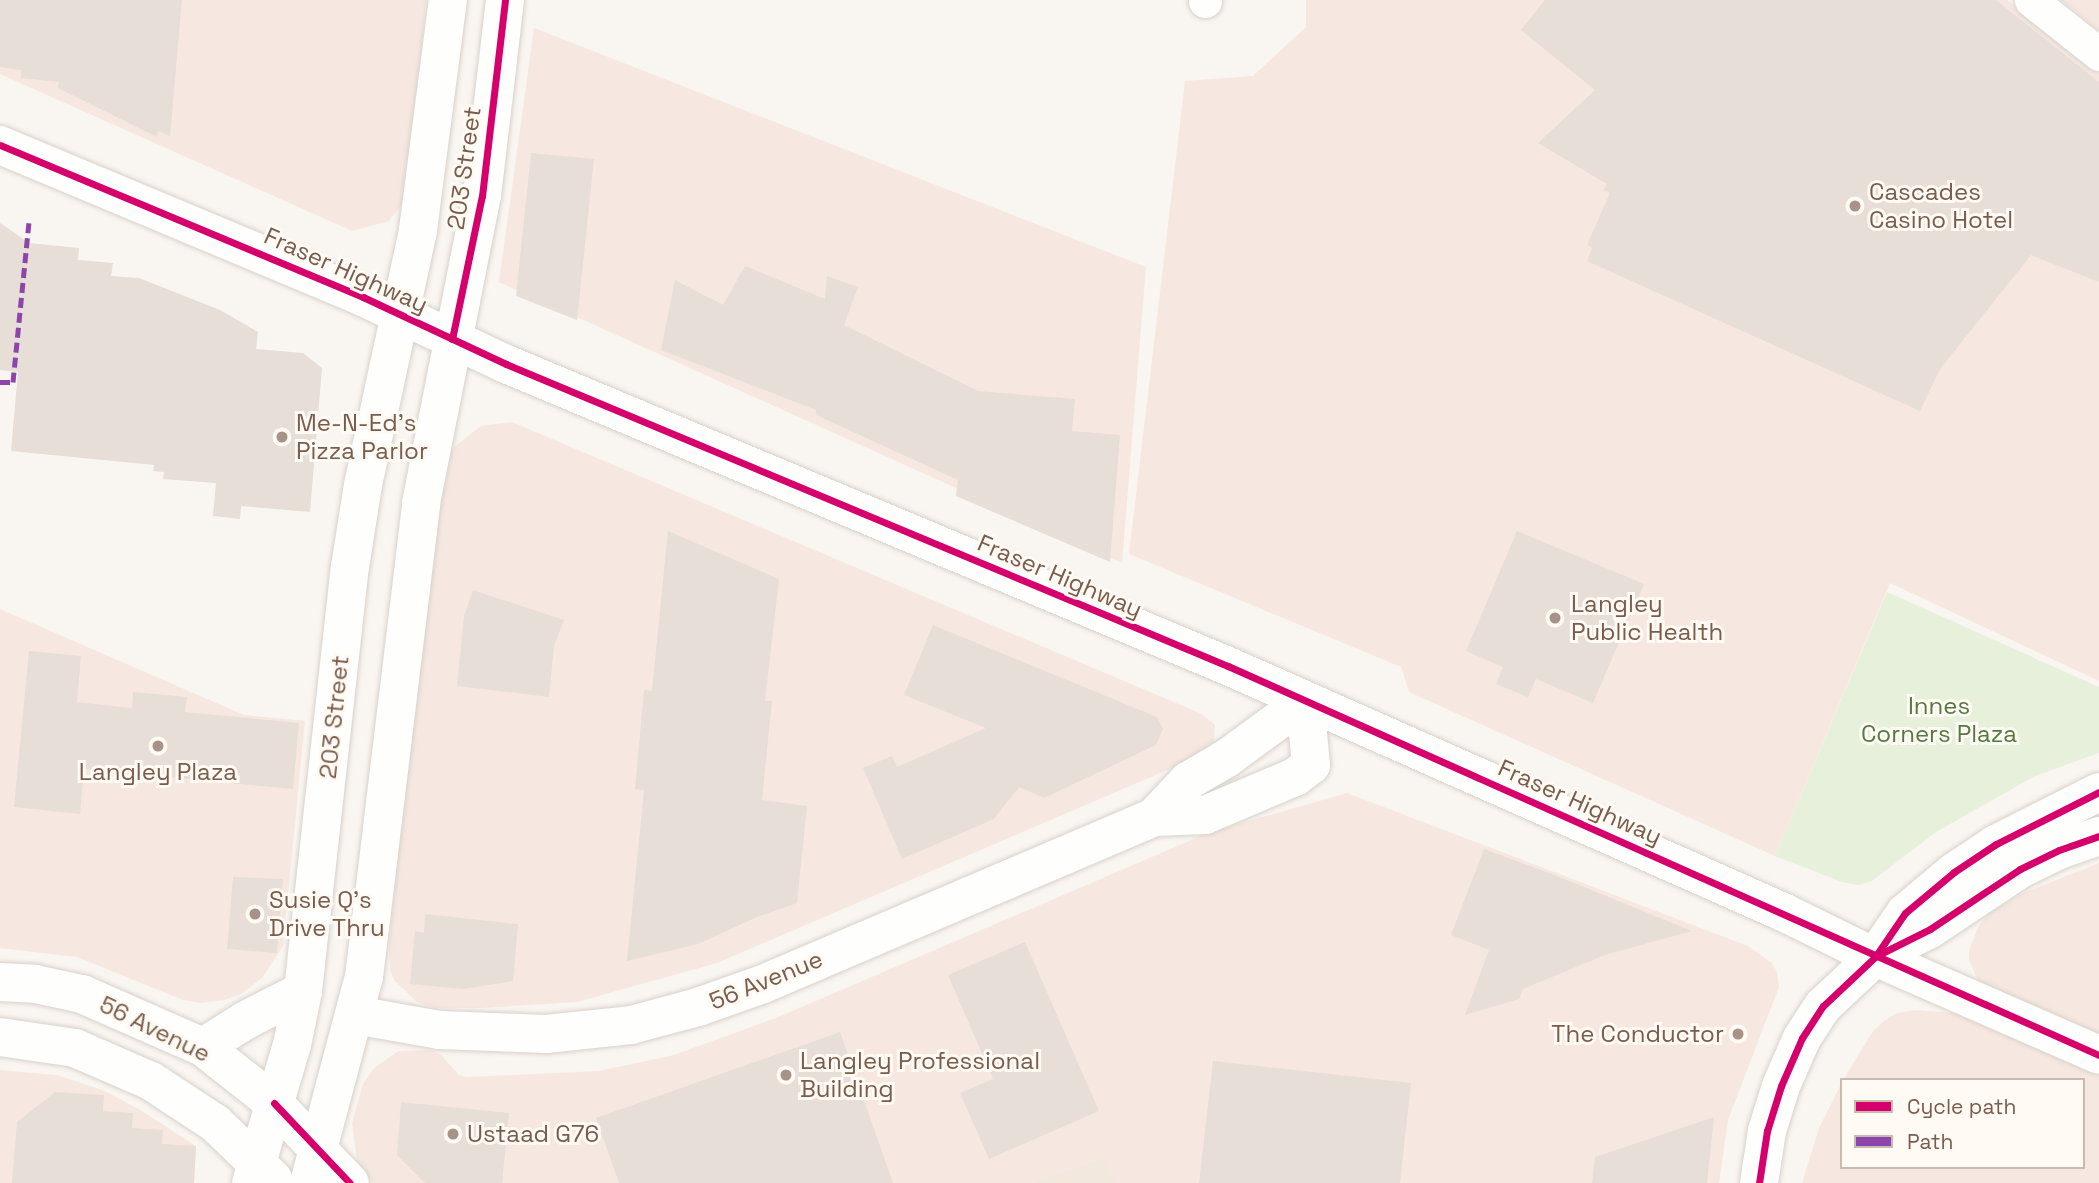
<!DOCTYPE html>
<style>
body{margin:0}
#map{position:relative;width:2099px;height:1183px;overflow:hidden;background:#f9f5f0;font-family:"Space Grotesk",sans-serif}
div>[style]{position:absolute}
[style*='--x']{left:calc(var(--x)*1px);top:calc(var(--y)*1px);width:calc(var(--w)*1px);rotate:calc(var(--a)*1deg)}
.residential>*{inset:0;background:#f2e8de}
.commercial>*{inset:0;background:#f6e8e1}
.green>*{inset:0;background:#e7f0db}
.building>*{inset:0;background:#e6ded7}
.roads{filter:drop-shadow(0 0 2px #d7d1cb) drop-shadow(0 0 2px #d7d1cb)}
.minor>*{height:33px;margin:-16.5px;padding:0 16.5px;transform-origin:16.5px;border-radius:16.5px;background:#fefefd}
.tertiary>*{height:38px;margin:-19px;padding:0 19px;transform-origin:19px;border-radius:19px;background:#fefefd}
.secondary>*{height:38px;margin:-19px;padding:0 19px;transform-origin:19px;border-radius:19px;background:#fefefd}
.quiet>*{height:5px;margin-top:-2.5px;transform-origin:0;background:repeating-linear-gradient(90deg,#8e44ad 0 10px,transparent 0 15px)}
.cycleway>*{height:7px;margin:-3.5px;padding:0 3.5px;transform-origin:3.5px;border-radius:3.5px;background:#d6006c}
.dots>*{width:19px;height:19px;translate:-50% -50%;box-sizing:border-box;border:4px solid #fffaf3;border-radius:50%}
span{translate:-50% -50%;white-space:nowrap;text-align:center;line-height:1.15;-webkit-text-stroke:6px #fffaf3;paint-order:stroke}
.street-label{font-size:24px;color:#7a5c4d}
.poi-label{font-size:24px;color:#7a5c4d}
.left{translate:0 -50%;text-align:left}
.right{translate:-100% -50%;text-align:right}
.park-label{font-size:24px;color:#537a41}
.legend{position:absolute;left:1840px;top:1078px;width:245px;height:91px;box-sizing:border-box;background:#fffaf3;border:2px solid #cabbb1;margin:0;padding:9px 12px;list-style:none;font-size:21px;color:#7a5c4d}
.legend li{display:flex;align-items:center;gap:14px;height:35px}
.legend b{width:35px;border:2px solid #cabbb1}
</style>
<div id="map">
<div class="residential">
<div style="clip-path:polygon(1106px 1156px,1116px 1183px,1031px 1183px)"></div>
</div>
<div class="commercial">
<div style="clip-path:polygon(0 0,426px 0,408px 196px,389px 221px,352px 231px,0 74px)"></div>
<div style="clip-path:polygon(1306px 0,2007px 0,2099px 74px,2099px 681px,1890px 583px,1775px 856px,1409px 692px,1401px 667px,1129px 554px,1185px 81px,1253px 76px,1306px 27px)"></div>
<div style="clip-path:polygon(2061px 0,2099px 0,2099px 30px)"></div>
<div style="clip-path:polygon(534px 28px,1146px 267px,1122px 563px,499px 282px)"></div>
<div style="clip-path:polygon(512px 422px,1202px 714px,1215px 725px,1214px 741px,1200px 756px,717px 963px,577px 1002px,480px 1008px,436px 1008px,417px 1002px,394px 980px,390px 970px,389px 945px,426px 578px,449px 457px,454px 447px,481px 426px)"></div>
<div style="clip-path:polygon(0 609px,244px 715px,305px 721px,283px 946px,262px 978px,241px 994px,224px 1000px,201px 1003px,183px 1000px,77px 957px,0 948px)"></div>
<div style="clip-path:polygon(1347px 793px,1748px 946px,1772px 963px,1777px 972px,1779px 987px,1728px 1120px,1719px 1183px,1116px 1183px,1106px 1156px,1031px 1183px,373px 1183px,357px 1161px,352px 1123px,363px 1084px,373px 1069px,398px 1051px,430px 1050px,441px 1055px,459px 1075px,467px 1077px,599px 1071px,674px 1055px,776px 1018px,1210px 832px)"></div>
<div style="clip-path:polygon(2099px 863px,2099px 1183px,1802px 1183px,1819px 1128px,1842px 1082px,1842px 1167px,2083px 1167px,2083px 1080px,1843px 1080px,1873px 1031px,1885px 1020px,1897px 1013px,1915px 1010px,1951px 1013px,1982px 990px,1969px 960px,1969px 950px,1979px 925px,1990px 913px,2023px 893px)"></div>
<div style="clip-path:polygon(0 1070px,57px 1075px,105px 1091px,142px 1111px,196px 1146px,194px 1183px,0 1183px)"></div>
</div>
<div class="green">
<div style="clip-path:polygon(1887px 592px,2099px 687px,2099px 753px,2035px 776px,1936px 832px,1872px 881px,1858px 885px,1842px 882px,1775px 856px)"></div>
</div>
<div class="building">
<div style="clip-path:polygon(0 0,182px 0,170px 136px,158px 131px,157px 137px,58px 88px,59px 82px,21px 78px,21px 70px,0 67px)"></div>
<div style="clip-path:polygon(1545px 0,1996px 0,2099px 82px,2099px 282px,2031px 255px,1940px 369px,1920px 411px,1587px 261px,1592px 248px,1587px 245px,1610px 193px,1604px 190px,1607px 184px,1538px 143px,1595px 90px,1521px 30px)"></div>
<div style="clip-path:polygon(531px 153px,594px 159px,577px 320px,516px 296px)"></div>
<div style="clip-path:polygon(0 223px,29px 243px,79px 248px,78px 260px,113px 263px,111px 276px,139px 278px,220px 310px,258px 332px,256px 349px,303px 353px,322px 368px,310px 512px,241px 506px,240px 519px,213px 516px,216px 483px,163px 479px,164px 472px,153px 471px,154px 465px,11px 451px,18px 372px,0 370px)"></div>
<div style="clip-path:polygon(745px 266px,825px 299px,827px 276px,858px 287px,844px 325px,978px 391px,1075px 399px,1072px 431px,1120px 435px,1110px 562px,956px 496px,958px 480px,816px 415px,816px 410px,661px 350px,675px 280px,723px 305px)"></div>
<div style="clip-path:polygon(668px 531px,779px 579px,765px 701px,772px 701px,762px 800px,807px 806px,797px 903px,757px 917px,698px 944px,627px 961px,644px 790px,635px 789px,644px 690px,652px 691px)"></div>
<div style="clip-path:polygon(1517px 531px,1644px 584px,1593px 703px,1536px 679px,1528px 697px,1496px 684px,1503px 667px,1466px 651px)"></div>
<div style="clip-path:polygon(473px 590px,564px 620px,554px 646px,549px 697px,457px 686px,464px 616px)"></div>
<div style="clip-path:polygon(933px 625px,1157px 717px,1163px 729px,1156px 745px,1044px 798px,1019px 787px,994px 819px,902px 859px,863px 768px,892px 756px,897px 767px,986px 728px,904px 695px)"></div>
<div style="clip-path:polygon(29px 651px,81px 656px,77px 702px,132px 708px,133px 692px,187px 697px,185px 712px,299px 723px,293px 789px,84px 769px,80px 814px,14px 807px)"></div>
<div style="clip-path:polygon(1484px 849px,1557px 876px,1692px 931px,1605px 955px,1523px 989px,1519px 999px,1465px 1015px,1489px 950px,1451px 935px)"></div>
<div style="clip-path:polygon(233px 877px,283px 879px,277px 953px,227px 949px)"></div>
<div style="clip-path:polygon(425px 914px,518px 924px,513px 981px,463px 989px,410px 984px,415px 931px,424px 933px)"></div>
<div style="clip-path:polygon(1025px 942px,1099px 1111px,989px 1159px,960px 1093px,993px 1079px,948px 975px)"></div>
<div style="clip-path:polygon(840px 1032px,893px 1183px,619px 1183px,596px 1118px)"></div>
<div style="clip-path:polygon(1213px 1061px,1411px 1083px,1400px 1183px,1199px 1183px)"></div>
<div style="clip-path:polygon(55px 1092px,104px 1095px,103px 1111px,133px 1113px,132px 1128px,163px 1130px,162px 1144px,196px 1146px,194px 1183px,12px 1183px,17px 1122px)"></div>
<div style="clip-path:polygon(401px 1102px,509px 1113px,502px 1183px,425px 1183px,397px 1155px)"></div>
<div style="clip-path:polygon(1714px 1117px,1707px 1183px,1592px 1183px,1595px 1157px)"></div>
</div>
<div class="roads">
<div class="minor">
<div style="--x:2031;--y:0;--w:87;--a:38.5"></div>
<div style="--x:1205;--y:1;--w:1;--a:-90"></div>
</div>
<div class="tertiary">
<div style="--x:1154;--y:817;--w:50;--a:-46.6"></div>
<div style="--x:1188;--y:781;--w:45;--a:-30.5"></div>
<div style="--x:1227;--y:758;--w:97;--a:-36.2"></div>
<div style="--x:1875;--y:957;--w:244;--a:23.6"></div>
<div style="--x:355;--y:1015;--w:86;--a:10"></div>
<div style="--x:440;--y:1030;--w:106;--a:2.2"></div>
<div style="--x:546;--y:1034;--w:85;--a:-6"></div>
<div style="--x:631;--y:1025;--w:69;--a:-15"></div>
<div style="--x:698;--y:1007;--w:69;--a:-19.5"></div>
<div style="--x:763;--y:984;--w:425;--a:-23.1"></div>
<div style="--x:1154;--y:817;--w:51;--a:-2.2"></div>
<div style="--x:1205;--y:815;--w:98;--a:-22.9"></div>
<div style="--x:1295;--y:777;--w:20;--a:-37"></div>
<div style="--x:1311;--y:765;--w:64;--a:-95.4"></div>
</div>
<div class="secondary">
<div style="--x:0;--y:145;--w:394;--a:22.7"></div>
<div style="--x:363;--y:297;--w:158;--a:25.1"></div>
<div style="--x:506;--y:364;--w:783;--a:22.7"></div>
<div style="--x:1228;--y:666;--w:609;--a:23.91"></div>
<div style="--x:1785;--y:913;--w:100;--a:26.1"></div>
<div style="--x:1880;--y:954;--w:56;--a:-26.6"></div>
<div style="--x:1930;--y:929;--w:108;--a:-33.7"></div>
<div style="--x:2020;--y:869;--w:43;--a:-26"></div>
<div style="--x:2059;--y:850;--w:42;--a:-19.3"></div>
<div style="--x:0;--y:982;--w:35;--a:3"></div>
<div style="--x:35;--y:984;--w:48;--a:12"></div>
<div style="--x:82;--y:994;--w:132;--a:23.7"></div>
<div style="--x:203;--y:1047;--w:90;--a:38.3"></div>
<div style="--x:274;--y:1103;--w:110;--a:46.5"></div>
<div style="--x:0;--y:1037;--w:76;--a:8.3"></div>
<div style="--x:75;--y:1048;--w:83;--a:23.5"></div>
<div style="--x:151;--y:1081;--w:77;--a:33.3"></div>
<div style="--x:215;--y:1123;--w:81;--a:44"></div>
<div style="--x:203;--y:1047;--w:51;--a:-32.1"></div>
<div style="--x:246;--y:1020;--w:64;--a:-27"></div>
<div style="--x:251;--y:1183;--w:144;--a:-73.5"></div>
<div style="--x:292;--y:1045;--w:55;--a:-78.5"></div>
<div style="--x:303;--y:991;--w:427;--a:-83.7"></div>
<div style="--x:350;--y:567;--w:83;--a:-81"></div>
<div style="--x:363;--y:485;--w:261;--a:-77.8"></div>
<div style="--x:418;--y:230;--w:232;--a:-82.6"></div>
<div style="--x:309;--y:1183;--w:213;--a:-75.1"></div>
<div style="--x:364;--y:977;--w:477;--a:-83.1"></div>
<div style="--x:421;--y:503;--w:313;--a:-78.8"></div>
<div style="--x:482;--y:196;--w:197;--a:-83.3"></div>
<div style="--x:1759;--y:1183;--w:53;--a:-81.3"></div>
<div style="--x:1767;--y:1131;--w:47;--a:-72.7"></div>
<div style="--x:1781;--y:1086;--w:52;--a:-66.4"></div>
<div style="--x:1802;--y:1038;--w:38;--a:-57"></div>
<div style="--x:1823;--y:1006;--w:71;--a:-43.3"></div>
<div style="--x:1875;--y:957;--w:53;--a:-55.7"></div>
<div style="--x:1905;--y:913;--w:64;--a:-39.9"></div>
<div style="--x:1954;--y:872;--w:50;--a:-33.7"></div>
<div style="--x:1996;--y:844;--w:115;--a:-26.8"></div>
</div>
</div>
<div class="quiet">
<div style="--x:0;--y:382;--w:13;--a:0"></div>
<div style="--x:13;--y:382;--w:161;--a:-84.3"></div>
</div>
<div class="cycleway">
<div style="--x:0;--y:145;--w:394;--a:22.7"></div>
<div style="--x:363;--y:297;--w:158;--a:25.1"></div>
<div style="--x:506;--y:364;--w:783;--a:22.7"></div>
<div style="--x:1228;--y:666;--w:954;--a:24.07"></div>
<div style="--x:452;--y:339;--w:146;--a:-78.2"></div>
<div style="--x:482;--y:196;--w:197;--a:-83.3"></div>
<div style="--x:1878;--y:955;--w:58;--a:-26.6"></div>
<div style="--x:1930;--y:929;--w:108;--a:-33.7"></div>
<div style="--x:2020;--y:869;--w:43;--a:-26"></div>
<div style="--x:2059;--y:850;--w:42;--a:-19.3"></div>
<div style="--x:274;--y:1103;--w:110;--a:46.5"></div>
<div style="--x:1759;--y:1183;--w:53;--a:-81.3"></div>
<div style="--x:1767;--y:1131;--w:47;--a:-72.7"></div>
<div style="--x:1781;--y:1086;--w:52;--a:-66.4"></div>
<div style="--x:1802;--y:1038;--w:38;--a:-57"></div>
<div style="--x:1823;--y:1006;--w:71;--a:-43.3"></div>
<div style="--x:1875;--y:957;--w:53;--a:-55.7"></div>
<div style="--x:1905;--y:913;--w:64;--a:-39.9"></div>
<div style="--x:1954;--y:872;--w:50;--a:-33.7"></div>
<div style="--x:1996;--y:844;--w:115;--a:-26.8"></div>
</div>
<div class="dots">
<div style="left:1855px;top:206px;background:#a69286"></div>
<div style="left:282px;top:437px;background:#a69286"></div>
<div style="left:1555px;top:618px;background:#a69286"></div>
<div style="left:158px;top:746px;background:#a69286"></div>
<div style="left:255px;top:914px;background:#a69286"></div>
<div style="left:1738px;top:1034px;background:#a69286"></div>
<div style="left:786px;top:1075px;background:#a69286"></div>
<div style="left:453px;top:1134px;background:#a69286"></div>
</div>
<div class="street-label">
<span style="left:464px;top:168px;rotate:-82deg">203 Street</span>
<span style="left:346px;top:270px;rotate:24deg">Fraser Highway</span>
<span style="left:1060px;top:576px;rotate:23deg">Fraser Highway</span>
<span style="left:334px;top:717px;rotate:-84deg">203 Street</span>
<span style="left:1580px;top:802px;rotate:24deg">Fraser Highway</span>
<span style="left:766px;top:980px;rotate:-22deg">56 Avenue</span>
<span style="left:155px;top:1029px;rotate:26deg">56 Avenue</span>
</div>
<div class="poi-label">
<span class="left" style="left:1869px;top:206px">Cascades<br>Casino Hotel</span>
<span class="left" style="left:296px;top:437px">Me-N-Ed's<br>Pizza Parlor</span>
<span class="left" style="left:1571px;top:618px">Langley<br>Public Health</span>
<span style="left:158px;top:772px">Langley Plaza</span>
<span class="left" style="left:269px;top:914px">Susie Q's<br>Drive Thru</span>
<span class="right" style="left:1724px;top:1034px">The Conductor</span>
<span class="left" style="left:800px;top:1075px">Langley Professional<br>Building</span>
<span class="left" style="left:467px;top:1134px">Ustaad G76</span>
</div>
<div class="park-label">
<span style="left:1939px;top:720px">Innes<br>Corners Plaza</span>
</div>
<ul class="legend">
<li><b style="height:9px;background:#d6006c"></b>Cycle path</li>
<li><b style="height:9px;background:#8e44ad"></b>Path</li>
</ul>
</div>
